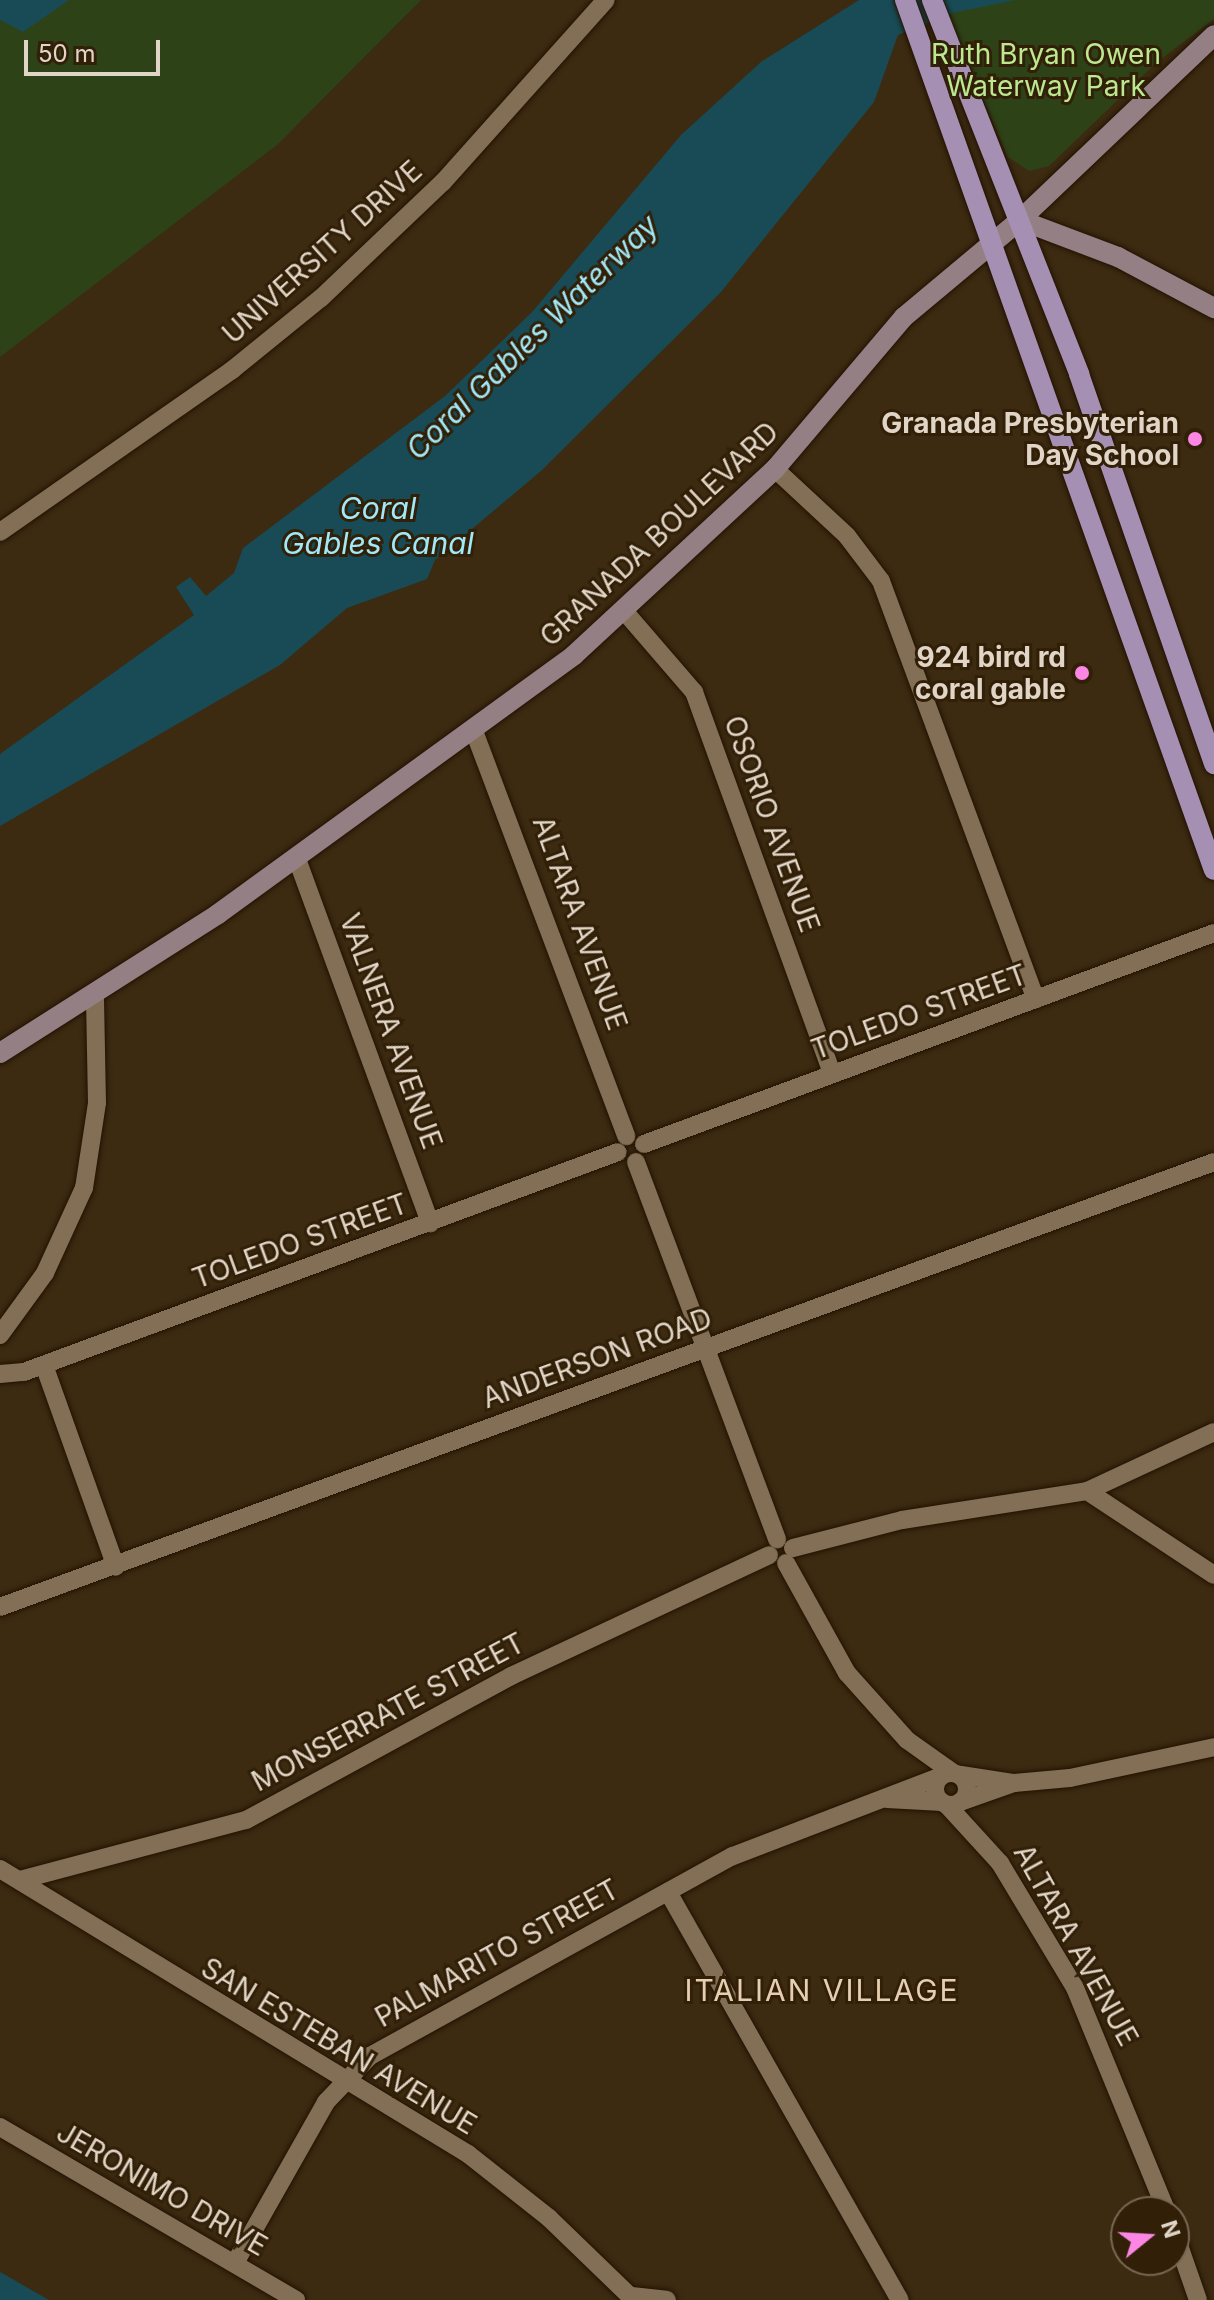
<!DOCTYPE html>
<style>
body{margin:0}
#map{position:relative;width:1214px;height:2300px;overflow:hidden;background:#3c2a11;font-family:Inter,sans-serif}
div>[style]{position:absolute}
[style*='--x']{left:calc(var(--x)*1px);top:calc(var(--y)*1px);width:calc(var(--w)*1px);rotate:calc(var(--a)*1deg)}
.green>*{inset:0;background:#2e4217}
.water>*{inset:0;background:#184b55}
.roads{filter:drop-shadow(0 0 2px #221200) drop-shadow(0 0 2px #221200)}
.street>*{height:18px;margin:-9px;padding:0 9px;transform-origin:9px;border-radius:9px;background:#836f55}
.street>.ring{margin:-9px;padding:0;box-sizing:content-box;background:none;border:18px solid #836f55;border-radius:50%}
.secondary>*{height:20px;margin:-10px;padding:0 10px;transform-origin:10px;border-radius:10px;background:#948084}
.primary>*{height:20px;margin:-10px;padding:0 10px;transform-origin:10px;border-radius:10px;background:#a590b3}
.dots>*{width:22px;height:22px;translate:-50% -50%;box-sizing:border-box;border:4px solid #312007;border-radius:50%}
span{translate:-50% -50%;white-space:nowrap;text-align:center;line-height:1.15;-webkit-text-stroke:6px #312007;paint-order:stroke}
.park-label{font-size:28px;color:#bce891}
.street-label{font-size:28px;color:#e1d5c7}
.poi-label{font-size:28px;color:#e1d5c7;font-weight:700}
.right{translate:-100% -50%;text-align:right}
.water-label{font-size:30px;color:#a1e8f8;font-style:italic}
.neighbourhood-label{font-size:30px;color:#e5ceb2;letter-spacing:2px}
.north{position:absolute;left:1110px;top:2196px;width:80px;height:80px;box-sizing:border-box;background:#312007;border:2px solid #776854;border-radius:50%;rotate:72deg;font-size:22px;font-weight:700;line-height:32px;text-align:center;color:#e1d5c7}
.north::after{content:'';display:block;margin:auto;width:28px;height:36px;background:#fc86e3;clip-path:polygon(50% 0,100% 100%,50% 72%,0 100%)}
.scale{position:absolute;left:24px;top:40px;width:136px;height:36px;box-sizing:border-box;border:4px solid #e1d5c7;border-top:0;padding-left:10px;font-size:24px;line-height:28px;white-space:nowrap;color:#e1d5c7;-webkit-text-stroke:6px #312007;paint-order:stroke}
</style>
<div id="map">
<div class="green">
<div style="clip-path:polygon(0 0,421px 0,277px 145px,0 357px)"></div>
<div style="clip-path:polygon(969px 0,1214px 0,1214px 19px,1157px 62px,1049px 166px,1029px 171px,1008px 157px,953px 29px,947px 15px)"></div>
</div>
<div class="water">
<div style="clip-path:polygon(0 0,69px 0,23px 32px,0 20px)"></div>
<div style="clip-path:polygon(859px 0,1016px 0,952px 13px,898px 35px,874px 102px,721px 292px,541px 471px,435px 560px,427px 579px,347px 608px,280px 665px,0 826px,0 754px,194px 615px,176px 587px,190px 577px,206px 596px,234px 573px,243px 548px,445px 396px,533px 311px,681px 135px,761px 62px)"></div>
<div style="clip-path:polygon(0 2272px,49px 2300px,0 2300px)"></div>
</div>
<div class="roads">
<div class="street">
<div style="--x:775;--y:469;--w:98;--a:42.9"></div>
<div style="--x:847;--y:536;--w:56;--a:52.9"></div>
<div style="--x:881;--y:581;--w:446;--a:69.7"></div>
<div style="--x:0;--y:532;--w:283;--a:-34.9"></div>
<div style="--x:232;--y:370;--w:114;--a:-39"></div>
<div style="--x:321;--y:298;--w:168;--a:-43.6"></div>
<div style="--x:443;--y:182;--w:244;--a:-48.2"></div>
<div style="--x:625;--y:612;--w:106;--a:49.2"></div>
<div style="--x:694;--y:692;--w:406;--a:70.1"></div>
<div style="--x:474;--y:731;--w:433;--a:69.4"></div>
<div style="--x:297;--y:859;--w:388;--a:69.9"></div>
<div style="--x:644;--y:1144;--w:608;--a:-20.31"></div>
<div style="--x:636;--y:1162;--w:403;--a:69.5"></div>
<div style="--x:0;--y:1335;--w:77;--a:-54"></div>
<div style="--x:45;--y:1273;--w:94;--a:-65.4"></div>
<div style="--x:84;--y:1188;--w:86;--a:-81.3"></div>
<div style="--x:97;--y:1103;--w:108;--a:-91.1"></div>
<div style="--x:44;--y:1365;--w:214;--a:70.4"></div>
<div style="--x:0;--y:1374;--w:24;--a:-5"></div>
<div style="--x:24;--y:1372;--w:633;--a:-20.32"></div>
<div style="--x:1087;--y:1491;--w:152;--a:33.5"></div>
<div style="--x:793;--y:1548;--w:113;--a:-14.4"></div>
<div style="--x:902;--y:1520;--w:187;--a:-8.9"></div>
<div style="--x:1087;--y:1491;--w:140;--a:-24.9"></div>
<div style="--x:786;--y:1563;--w:126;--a:61"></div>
<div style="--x:847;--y:1673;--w:90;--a:48.2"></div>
<div style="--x:907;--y:1740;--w:55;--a:35.4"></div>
<div style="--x:0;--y:1607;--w:1293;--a:-20.13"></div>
<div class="ring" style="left:935px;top:1773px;width:14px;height:14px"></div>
<div style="--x:961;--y:1775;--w:54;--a:8.6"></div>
<div style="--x:1014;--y:1783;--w:56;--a:-5.1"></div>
<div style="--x:1070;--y:1778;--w:147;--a:-12.1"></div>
<div style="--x:887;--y:1799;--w:55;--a:3.1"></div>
<div style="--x:960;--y:1802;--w:57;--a:-19.4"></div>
<div style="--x:947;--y:1805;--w:79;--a:47.6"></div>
<div style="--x:1000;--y:1863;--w:146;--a:59"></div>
<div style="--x:1075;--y:1988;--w:242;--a:67.7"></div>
<div style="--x:0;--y:1869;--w:548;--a:31.34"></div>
<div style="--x:468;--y:2154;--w:103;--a:38.3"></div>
<div style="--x:549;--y:2218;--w:118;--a:44"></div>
<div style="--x:20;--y:1880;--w:234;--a:-14.9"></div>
<div style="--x:246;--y:1820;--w:302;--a:-28.5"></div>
<div style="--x:511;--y:1676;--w:285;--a:-25.1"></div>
<div style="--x:668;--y:1892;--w:469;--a:60.4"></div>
<div style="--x:0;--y:2127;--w:343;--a:30.3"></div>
<div style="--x:1174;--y:2231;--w:73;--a:70.8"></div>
<div style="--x:235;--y:2263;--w:185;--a:-60.5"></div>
<div style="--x:326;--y:2102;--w:64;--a:-46.3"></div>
<div style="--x:370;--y:2056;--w:414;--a:-28.9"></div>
<div style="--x:733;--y:1856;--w:221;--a:-21"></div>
<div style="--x:631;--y:2296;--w:36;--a:6"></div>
</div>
<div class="secondary">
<div style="--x:1020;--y:220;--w:105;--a:20.7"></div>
<div style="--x:1118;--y:257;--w:109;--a:28"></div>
<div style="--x:0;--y:1053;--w:259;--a:-32.5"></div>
<div style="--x:218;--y:914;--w:440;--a:-36"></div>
<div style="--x:574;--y:655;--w:274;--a:-42.8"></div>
<div style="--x:775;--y:469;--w:199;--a:-49.7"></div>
<div style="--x:904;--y:317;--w:151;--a:-39.9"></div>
<div style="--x:1020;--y:220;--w:268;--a:-43.6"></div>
</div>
<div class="primary">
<div style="--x:905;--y:0;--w:923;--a:70.45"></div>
<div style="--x:932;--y:0;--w:402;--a:68.5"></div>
<div style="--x:1079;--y:374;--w:413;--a:70.9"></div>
</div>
</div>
<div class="dots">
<div style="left:1195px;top:439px;background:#fc86e3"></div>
<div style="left:1082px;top:673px;background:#fc86e3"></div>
</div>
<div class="park-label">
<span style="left:1046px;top:70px">Ruth Bryan Owen<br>Waterway Park</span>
</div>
<div class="street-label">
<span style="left:322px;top:252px;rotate:-42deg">UNIVERSITY DRIVE</span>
<span style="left:659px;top:534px;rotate:-43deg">GRANADA BOULEVARD</span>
<span style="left:772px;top:824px;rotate:70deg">OSORIO AVENUE</span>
<span style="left:580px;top:923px;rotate:70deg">ALTARA AVENUE</span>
<span style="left:919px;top:1012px;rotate:-20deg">TOLEDO STREET</span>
<span style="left:391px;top:1031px;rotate:70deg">VALNERA AVENUE</span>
<span style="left:300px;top:1241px;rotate:-20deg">TOLEDO STREET</span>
<span style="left:597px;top:1358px;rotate:-20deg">ANDERSON ROAD</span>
<span style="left:388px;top:1712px;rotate:-28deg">MONSERRATE STREET</span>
<span style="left:1076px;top:1945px;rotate:61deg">ALTARA AVENUE</span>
<span style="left:497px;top:1953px;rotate:-29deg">PALMARITO STREET</span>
<span style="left:339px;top:2046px;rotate:31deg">SAN ESTEBAN AVENUE</span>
<span style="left:162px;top:2189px;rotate:30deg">JERONIMO DRIVE</span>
</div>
<div class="poi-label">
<span class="right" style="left:1179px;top:439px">Granada Presbyterian<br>Day School</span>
<span class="right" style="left:1066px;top:673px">924 bird rd<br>coral gable</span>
</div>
<div class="water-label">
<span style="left:532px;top:337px;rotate:-44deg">Coral Gables Waterway</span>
<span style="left:378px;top:525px">Coral<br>Gables Canal</span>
</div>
<div class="neighbourhood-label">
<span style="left:822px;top:1990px">ITALIAN VILLAGE</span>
</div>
<div class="north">N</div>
<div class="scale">50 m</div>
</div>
